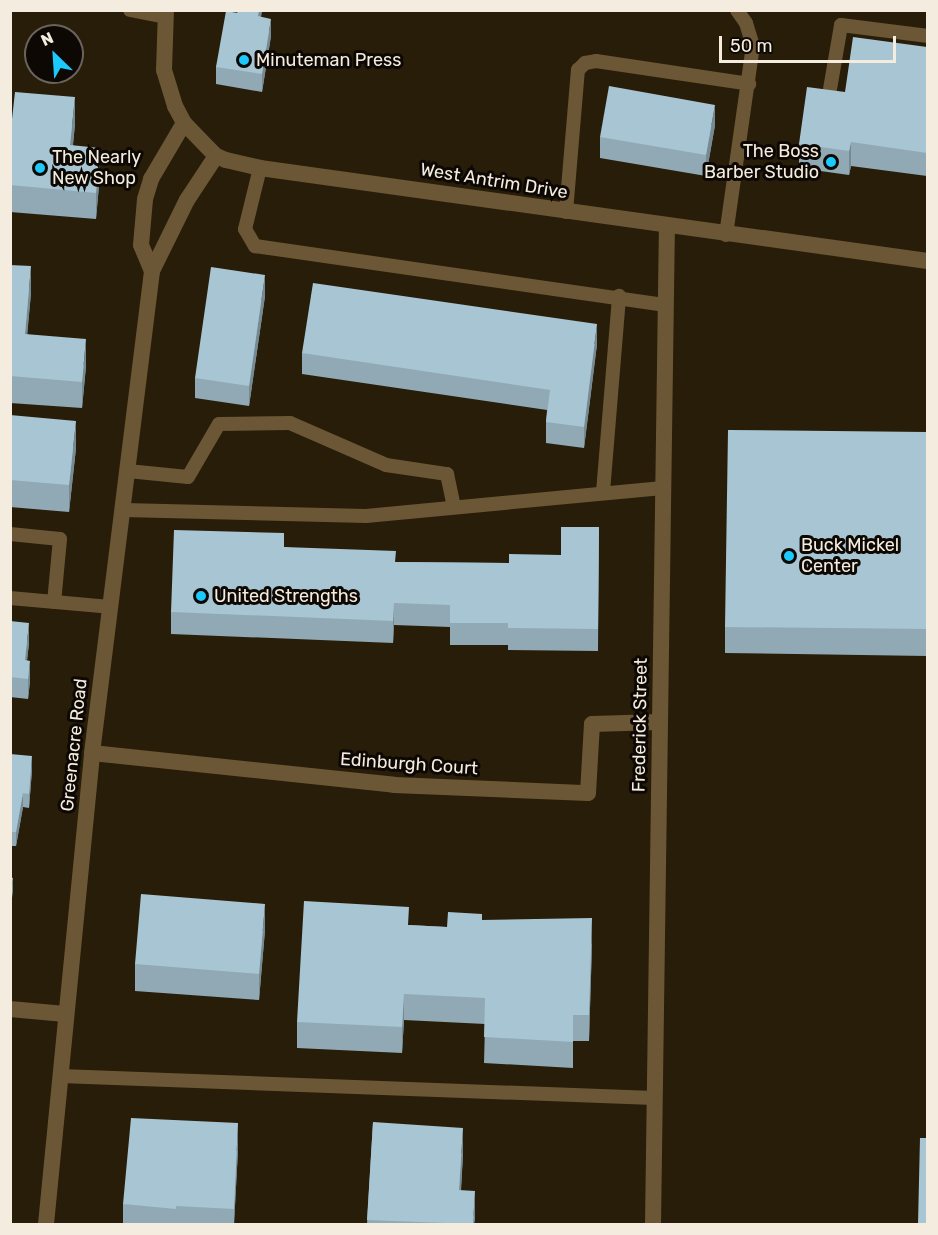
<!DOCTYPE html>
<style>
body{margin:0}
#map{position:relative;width:938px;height:1235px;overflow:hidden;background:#281d09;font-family:Rubik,sans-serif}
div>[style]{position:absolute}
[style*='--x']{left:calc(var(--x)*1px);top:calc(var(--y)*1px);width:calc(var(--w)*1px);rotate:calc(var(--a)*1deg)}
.service>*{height:14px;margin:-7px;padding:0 7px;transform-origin:7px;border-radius:7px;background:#6b5736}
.minor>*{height:16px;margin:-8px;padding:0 8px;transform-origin:8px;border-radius:8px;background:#6b5736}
.tertiary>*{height:16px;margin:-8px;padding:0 8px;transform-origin:8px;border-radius:8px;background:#6b5736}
.wall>*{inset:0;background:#90a9b5}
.shaded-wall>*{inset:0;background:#758a93}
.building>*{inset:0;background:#a7c5d2}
.dots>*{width:16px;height:16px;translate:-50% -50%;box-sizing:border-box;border:3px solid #0d0803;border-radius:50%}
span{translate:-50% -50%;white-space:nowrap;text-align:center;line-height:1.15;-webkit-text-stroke:6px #0d0803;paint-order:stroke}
.poi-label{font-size:18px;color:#f3ecdf}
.left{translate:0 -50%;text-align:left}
.right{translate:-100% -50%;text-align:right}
.street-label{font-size:18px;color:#f3ecdf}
.frame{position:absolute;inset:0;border:12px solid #f3ecdf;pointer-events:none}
.north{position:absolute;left:24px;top:24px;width:60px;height:60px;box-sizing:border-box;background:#0d0803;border:2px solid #69635b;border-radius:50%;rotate:335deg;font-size:16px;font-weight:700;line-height:24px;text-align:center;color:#f3ecdf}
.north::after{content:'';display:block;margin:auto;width:21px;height:27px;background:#1cc9fc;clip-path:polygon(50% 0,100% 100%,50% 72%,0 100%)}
.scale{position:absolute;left:719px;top:36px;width:177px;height:27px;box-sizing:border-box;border:3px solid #f3ecdf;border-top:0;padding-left:8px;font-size:18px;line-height:21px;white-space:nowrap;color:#f3ecdf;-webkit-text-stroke:4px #0d0803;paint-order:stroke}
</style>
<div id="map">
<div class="service">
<div style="--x:130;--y:10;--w:36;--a:11"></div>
<div style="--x:830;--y:89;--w:65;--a:-80.2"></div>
<div style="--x:841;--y:25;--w:88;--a:7.2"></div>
<div style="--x:260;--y:168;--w:63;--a:103.8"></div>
<div style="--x:245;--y:229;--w:20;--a:60"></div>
<div style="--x:255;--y:246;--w:415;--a:8.2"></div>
<div style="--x:566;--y:212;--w:143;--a:-85.2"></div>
<div style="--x:578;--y:70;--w:10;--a:-45"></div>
<div style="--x:585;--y:63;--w:11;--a:-10"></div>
<div style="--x:596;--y:61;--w:155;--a:8.5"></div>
<div style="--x:726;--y:235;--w:191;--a:-81.9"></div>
<div style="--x:753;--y:46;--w:24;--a:-107"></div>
<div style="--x:746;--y:23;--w:16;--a:-125"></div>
<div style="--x:128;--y:471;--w:60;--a:5.7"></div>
<div style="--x:188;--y:477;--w:61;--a:-59.7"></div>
<div style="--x:219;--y:424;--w:71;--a:-0.8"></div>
<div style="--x:290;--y:423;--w:105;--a:23.6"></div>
<div style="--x:386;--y:465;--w:62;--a:8.4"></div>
<div style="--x:447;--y:474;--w:34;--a:78"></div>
<div style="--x:603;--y:492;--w:197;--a:-85.3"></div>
<div style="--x:124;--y:510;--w:242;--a:1.4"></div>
<div style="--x:366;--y:516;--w:298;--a:-5.4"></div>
<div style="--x:10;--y:534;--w:50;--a:5.7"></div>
<div style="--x:60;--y:539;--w:63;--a:95.4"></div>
<div style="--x:10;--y:598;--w:100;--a:5.1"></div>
<div style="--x:60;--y:1076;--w:594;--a:2.12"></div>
</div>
<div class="minor">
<div style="--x:152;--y:271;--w:28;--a:-113"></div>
<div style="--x:141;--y:245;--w:46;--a:-85"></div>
<div style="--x:145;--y:199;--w:21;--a:-73"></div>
<div style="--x:151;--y:179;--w:65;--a:-59.5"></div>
<div style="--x:92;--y:753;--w:304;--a:6"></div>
<div style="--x:394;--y:785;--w:194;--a:2.4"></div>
<div style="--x:588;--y:793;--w:69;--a:-86.7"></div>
<div style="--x:592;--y:724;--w:67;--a:-1.7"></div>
<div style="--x:10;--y:1009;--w:55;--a:5.2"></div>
<div style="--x:46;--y:1224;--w:473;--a:-84.4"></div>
<div style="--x:92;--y:753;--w:486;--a:-82.9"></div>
<div style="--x:152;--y:271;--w:79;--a:-63.8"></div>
<div style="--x:187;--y:200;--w:53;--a:-56.6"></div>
<div style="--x:653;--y:1224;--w:998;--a:-89.2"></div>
</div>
<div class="tertiary">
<div style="--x:166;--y:10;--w:60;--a:91.9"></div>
<div style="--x:164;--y:70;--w:38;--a:73"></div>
<div style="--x:175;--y:106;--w:19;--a:62"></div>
<div style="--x:184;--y:123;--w:46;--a:45.9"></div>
<div style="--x:216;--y:156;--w:11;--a:22"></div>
<div style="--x:226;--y:160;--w:35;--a:13"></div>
<div style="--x:260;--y:168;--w:674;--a:7.93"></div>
</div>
<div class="wall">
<div style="clip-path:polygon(238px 10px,262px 10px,261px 17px,271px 36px,262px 92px,216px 84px,216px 67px)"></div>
<div style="clip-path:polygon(927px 47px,927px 176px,851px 166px,849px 175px,799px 168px,799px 144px,845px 92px)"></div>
<div style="clip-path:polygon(75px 124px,73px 145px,100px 174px,96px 219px,10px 212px,10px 137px)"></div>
<div style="clip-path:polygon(715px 125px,706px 176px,600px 158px,600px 137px)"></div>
<div style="clip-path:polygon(10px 265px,31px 293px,27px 334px,86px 366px,82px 408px,10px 403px)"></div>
<div style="clip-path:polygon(265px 296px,249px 406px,195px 398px,195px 378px)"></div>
<div style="clip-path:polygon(597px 344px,584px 448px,546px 443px,546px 422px,547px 410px,302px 374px,302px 353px)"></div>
<div style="clip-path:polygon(10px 415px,76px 448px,69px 512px,10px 507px)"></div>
<div style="clip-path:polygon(927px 432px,927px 656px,725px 653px,725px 627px)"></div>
<div style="clip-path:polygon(599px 527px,598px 651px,508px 650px,508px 645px,450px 645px,450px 627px,394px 625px,393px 643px,171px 634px,171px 612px,284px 547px,396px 562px,509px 563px,561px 555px)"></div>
<div style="clip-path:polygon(10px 621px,29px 643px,27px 660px,30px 681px,28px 699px,10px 697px)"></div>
<div style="clip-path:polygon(10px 754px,32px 770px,29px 808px,23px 807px,16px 846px,10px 846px)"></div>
<div style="clip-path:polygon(482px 920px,592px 944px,589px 1041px,573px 1041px,573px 1068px,484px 1063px,485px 1024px,404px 1020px,402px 1053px,297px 1048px,297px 1022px,409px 925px,447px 927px)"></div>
<div style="clip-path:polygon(265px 930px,259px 1000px,135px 991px,135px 964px)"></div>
<div style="clip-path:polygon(373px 1122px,463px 1154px,461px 1191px,475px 1218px,474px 1224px,367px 1224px)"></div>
<div style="clip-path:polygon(238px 1150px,234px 1224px,123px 1224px,123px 1204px)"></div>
</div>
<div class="shaded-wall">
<div style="clip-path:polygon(259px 10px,262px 10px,258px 34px,258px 16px)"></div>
<div style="clip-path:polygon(271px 19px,271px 36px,262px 92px,262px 74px)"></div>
<div style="clip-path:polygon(75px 97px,75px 124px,70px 172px,70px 145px)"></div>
<div style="clip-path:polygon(715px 105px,715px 125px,706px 176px,706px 155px)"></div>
<div style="clip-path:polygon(851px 142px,851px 166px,849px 175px,849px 151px)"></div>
<div style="clip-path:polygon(100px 148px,100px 174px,96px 219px,96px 193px)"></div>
<div style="clip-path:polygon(31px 266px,31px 293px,25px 361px,25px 334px)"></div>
<div style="clip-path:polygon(265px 275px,265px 296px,249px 406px,249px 386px)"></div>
<div style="clip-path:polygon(597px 324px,597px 344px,584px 448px,584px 427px)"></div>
<div style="clip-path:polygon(86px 339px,86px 366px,82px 408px,82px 382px)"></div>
<div style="clip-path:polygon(76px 421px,76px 448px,69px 512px,69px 485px)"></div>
<div style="clip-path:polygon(394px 603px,394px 625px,393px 643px,393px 621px)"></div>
<div style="clip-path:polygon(29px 623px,29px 643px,25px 680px,25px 660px)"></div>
<div style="clip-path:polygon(30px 661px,30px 681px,28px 699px,28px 679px)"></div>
<div style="clip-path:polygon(32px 756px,32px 770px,29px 808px,29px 794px)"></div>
<div style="clip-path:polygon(23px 793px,23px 807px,16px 846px,16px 832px)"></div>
<div style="clip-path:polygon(13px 878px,13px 892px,10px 910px,10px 896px)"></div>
<div style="clip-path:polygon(265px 904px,265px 930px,259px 1000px,259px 974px)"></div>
<div style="clip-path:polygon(592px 918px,592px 944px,589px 1041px,589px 1015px)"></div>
<div style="clip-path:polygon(404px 994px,404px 1020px,402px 1053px,402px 1027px)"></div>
<div style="clip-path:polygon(238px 1123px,238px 1150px,234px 1224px,234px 1209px)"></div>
<div style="clip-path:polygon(463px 1128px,463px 1154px,459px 1217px,459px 1190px)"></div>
<div style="clip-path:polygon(475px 1191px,475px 1218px,474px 1224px,473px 1224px)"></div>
</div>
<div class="building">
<div style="clip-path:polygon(238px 10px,259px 10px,258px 16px,271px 19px,262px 74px,216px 67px,226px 11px,238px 13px)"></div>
<div style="clip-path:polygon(853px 37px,927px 47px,927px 153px,851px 142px,849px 151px,799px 144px,807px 87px,845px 92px)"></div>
<div style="clip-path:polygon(609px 86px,715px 105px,706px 155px,600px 137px)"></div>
<div style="clip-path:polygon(15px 92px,75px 97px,70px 145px,100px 148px,96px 193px,10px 185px,10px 137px)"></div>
<div style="clip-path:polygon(10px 265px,31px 266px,25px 334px,86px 339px,82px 382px,10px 376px)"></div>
<div style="clip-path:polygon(211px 267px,265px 275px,249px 386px,195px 378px)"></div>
<div style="clip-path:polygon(313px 283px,597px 324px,584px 427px,546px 422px,550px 390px,302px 353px)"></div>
<div style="clip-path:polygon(10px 415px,76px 421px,69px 485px,10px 480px)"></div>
<div style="clip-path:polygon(728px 430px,927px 432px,927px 629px,725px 627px)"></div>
<div style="clip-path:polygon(561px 527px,599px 527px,598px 629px,508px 628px,508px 623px,450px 623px,450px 605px,394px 603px,393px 621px,171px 612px,174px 530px,284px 533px,284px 547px,396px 551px,395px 562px,509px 563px,509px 554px,561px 555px)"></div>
<div style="clip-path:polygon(10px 621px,29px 623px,25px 660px,30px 661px,28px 679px,10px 677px)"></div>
<div style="clip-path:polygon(10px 754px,32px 756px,29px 794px,23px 793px,16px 832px,10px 832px)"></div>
<div style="clip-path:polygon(10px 877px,13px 878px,10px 896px)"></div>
<div style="clip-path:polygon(141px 894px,265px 904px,259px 974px,135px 964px)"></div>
<div style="clip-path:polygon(304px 901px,409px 907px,408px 925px,447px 927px,448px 912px,482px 914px,482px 920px,592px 918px,589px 1015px,573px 1015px,573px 1042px,484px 1037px,485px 998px,404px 994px,402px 1027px,297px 1022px)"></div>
<div style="clip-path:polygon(131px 1118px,238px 1123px,234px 1209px,176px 1206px,176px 1209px,123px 1204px)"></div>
<div style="clip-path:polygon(373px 1122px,463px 1128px,459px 1190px,475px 1191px,473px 1224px,367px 1220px)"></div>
<div style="clip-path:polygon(920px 1138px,927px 1138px,927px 1224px,918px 1224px)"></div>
</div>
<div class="dots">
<div style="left:244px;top:60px;background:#1cc9fc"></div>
<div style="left:831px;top:162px;background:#1cc9fc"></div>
<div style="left:40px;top:168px;background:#1cc9fc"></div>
<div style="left:789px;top:556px;background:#1cc9fc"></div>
<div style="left:201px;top:596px;background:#1cc9fc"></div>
</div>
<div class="poi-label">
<span class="left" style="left:256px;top:60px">Minuteman Press</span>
<span class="right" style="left:819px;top:162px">The Boss<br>Barber Studio</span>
<span class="left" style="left:52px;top:168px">The Nearly<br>New Shop</span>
<span class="left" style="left:801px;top:556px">Buck Mickel<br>Center</span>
<span class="left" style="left:214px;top:596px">United Strengths</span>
</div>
<div class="street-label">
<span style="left:494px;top:181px;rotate:9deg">West Antrim Drive</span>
<span style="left:640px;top:725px;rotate:-89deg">Frederick Street</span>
<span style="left:74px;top:745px;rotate:-84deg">Greenacre Road</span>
<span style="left:409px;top:764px;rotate:4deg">Edinburgh Court</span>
</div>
<div class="frame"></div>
<div class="north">N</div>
<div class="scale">50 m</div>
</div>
